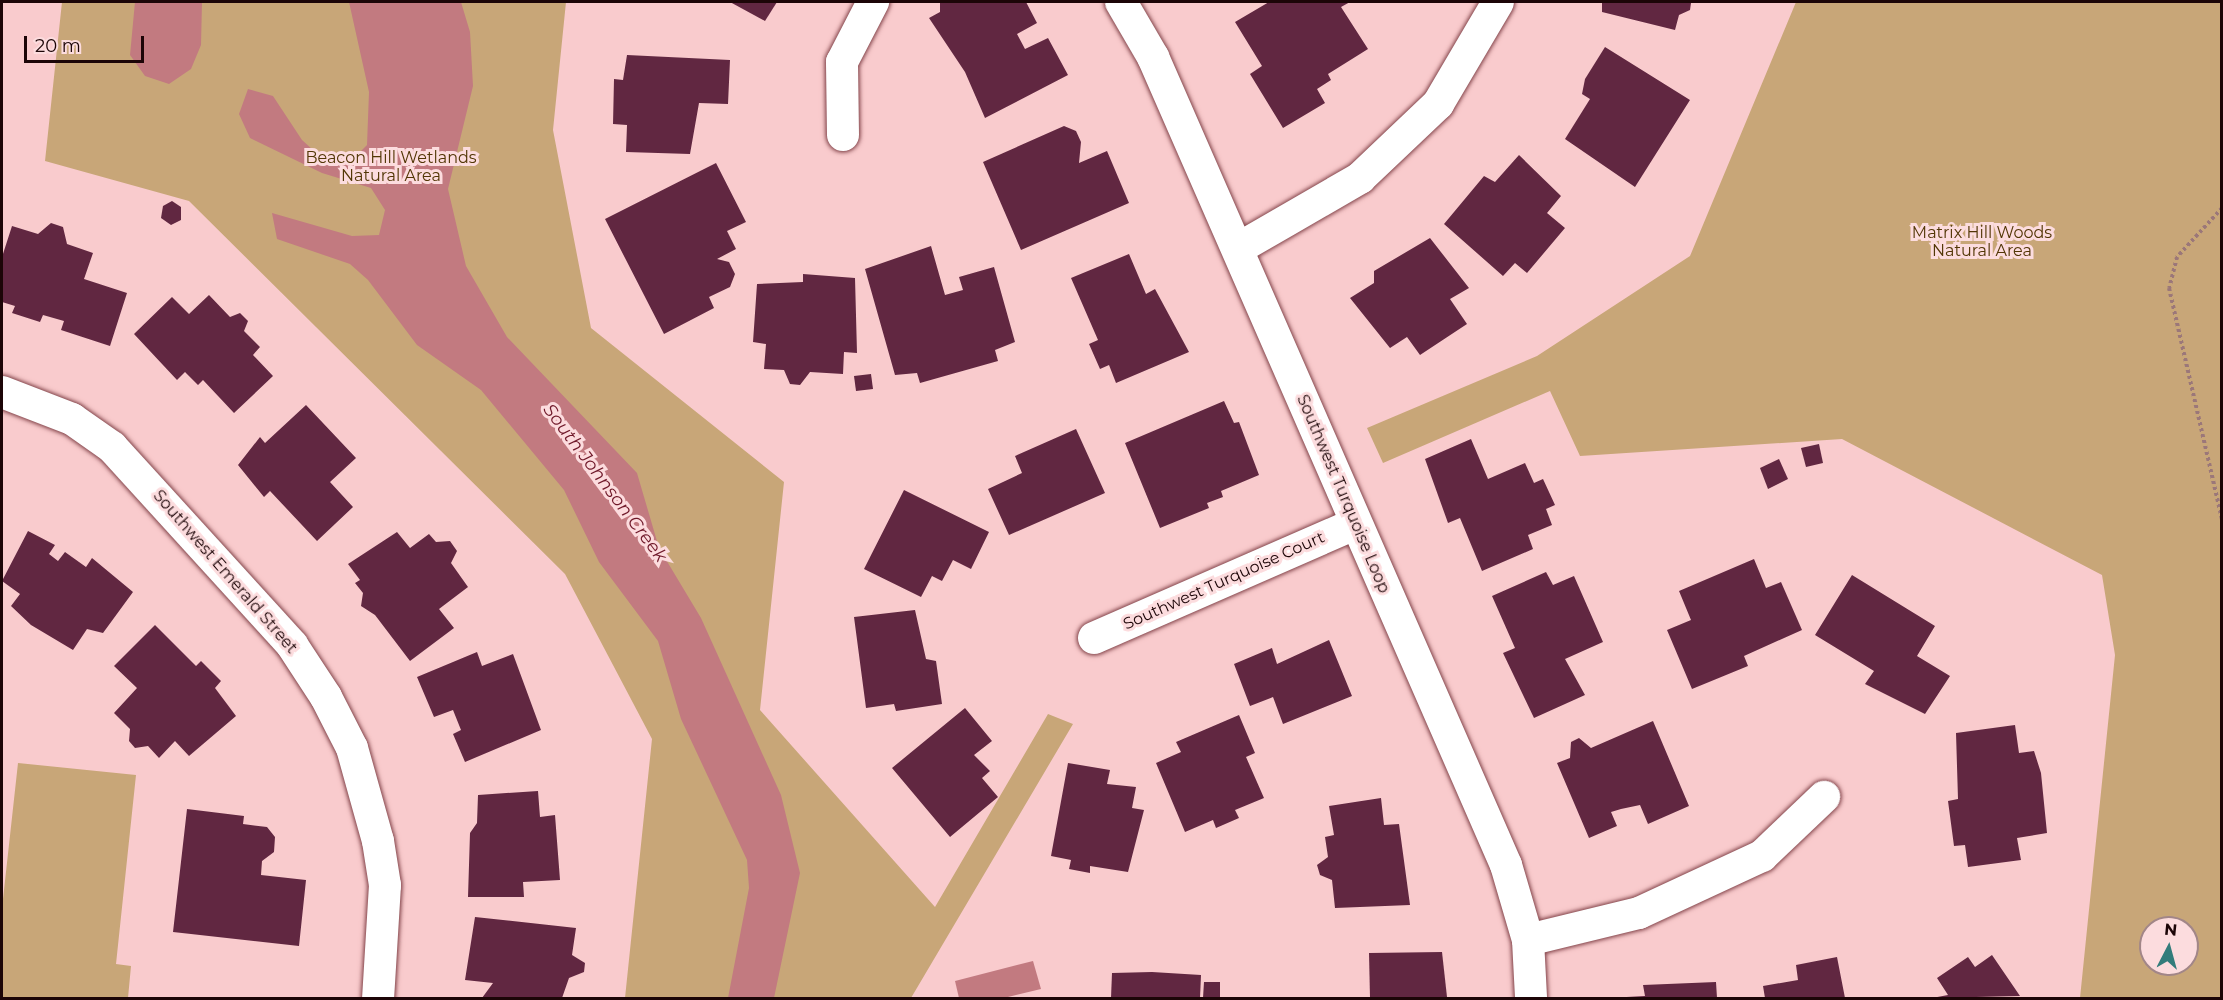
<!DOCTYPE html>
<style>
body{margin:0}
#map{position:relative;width:2223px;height:1000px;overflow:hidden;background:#f9cbcd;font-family:Montserrat,sans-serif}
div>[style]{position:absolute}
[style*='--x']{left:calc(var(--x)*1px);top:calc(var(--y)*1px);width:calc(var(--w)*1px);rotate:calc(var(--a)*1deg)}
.green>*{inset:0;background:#c8a678}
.water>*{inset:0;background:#c27a80}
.building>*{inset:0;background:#612741}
.path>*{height:4px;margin-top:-2px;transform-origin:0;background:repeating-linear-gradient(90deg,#9b7779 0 3px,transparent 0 6px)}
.roads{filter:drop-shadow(0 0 2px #84454b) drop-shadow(0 0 2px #84454b)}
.street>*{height:32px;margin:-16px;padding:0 16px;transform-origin:16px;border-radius:16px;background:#fff}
span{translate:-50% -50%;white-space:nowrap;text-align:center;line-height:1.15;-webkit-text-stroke:6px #fcdcde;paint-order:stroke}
.park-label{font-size:16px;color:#523605}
.street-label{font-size:16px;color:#1c0507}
.water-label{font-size:18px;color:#6f1829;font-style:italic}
.frame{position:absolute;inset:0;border:3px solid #1c0507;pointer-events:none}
.north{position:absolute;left:2139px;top:916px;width:60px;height:60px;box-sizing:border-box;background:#fcdcde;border:2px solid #a28688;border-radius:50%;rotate:6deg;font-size:16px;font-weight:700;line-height:24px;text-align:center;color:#1c0507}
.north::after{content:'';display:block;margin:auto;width:21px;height:27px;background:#337c7b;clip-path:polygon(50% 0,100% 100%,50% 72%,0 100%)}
.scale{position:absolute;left:24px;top:36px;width:120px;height:27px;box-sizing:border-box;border:3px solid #1c0507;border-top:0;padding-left:8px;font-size:18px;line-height:21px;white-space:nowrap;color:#1c0507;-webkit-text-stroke:4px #fcdcde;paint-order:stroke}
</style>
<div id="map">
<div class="green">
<div style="clip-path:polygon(62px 2px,566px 2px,553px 130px,591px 328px,784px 482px,760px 710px,935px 907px,1048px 714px,1073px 724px,911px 998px,625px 998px,652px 739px,565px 574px,189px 201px,45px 161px)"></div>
<div style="clip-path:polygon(evenodd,1796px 2px,2221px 2px,2221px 998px,2080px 998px,2115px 655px,2102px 575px,1842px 439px,1580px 456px,1550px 391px,1383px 463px,1367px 428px,1537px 356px,1690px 256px,1796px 2px,2151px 928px,2187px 928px,2187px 964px,2151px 964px,2151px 928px)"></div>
<div style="clip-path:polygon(18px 763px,136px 775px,116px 964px,131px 966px,128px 998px,2px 998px,2px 908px)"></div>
</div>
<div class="water">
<div style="clip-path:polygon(135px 2px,202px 2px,201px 45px,191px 69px,169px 84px,145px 76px,130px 55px)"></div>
<div style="clip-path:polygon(349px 2px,461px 2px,470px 32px,473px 86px,448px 189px,466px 266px,507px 337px,637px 473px,659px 548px,701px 618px,781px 795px,800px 873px,774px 998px,728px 998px,749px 888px,747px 860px,681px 719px,658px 641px,599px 562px,564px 490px,481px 390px,417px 345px,368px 280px,350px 264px,277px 239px,272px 213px,352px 236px,379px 235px,385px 210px,371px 188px,322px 173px,250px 138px,239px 114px,248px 89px,273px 96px,302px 140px,323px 159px,349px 163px,367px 145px,369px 92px)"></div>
<div style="clip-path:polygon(1033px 961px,1041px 989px,1004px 998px,959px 998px,955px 981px)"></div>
</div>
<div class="building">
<div style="clip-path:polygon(730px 2px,777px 2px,765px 21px)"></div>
<div style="clip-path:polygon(940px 2px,1026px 2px,1037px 23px,1017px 34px,1025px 49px,1048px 38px,1068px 75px,985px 118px,965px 72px,929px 18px,940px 12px)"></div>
<div style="clip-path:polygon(1269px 2px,1350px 2px,1341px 7px,1368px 49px,1328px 74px,1331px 80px,1317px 89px,1325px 103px,1283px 128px,1250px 74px,1262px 66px,1235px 22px)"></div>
<div style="clip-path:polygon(1602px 2px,1691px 2px,1691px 3px,1690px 10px,1679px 15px,1675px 30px,1602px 12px)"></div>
<div style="clip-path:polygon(1605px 47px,1690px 100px,1635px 187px,1565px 139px,1590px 99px,1582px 94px,1585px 79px)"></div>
<div style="clip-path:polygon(627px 55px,730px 60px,728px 104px,699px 103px,690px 154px,626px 152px,627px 125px,613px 124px,614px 79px,623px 80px)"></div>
<div style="clip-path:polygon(1064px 126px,1076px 131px,1081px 142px,1079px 163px,1107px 151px,1129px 203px,1021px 250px,983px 162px)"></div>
<div style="clip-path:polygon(1519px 155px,1561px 196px,1547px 213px,1565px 228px,1527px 273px,1515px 263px,1503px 276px,1444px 224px,1484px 176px,1495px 182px)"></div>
<div style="clip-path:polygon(716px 163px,746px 222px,727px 231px,736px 249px,717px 259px,729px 262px,735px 274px,730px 287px,709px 297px,714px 308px,664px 334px,605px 219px)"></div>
<div style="clip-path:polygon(172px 201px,181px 207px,181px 220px,171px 225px,161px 218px,163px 206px)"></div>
<div style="clip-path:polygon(51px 223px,63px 227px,67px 244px,93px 253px,84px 279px,127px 293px,110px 346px,61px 330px,64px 321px,43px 315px,40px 322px,12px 313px,15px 306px,2px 302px,2px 257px,12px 226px,38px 234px)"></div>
<div style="clip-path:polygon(1430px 238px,1469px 288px,1450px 299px,1467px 324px,1420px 355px,1407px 337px,1390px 348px,1350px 298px,1374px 283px,1374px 271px)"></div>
<div style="clip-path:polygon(931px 246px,945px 295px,963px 290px,959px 277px,994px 267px,1015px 342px,995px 350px,998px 361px,920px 383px,917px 373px,895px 375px,865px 269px)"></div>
<div style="clip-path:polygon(1129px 254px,1146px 294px,1155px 289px,1189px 352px,1116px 383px,1109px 365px,1100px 369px,1089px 344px,1098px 340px,1071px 278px)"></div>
<div style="clip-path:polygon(803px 274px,855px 278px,857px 353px,844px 352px,843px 374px,810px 372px,800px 385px,790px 384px,784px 370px,764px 369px,766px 344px,753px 342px,757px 284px,803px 282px)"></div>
<div style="clip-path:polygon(209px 295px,230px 317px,240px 313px,248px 321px,244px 331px,260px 347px,253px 355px,273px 376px,234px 413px,203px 380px,198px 385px,185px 372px,177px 380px,134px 334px,172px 297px,189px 314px)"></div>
<div style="clip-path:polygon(871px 374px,873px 389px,856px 391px,854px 376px)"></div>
<div style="clip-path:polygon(1224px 401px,1234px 423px,1239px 422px,1259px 475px,1221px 491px,1223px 497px,1207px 503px,1209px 508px,1160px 528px,1125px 443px)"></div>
<div style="clip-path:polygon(306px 405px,356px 458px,330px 482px,353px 507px,317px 541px,270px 491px,264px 497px,238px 465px,260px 437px,265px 443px)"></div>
<div style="clip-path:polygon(1076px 429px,1105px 493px,1009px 535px,988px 489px,1022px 473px,1015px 456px)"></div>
<div style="clip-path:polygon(1471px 439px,1488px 479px,1525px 463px,1534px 483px,1543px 479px,1555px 505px,1546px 509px,1552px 525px,1528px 535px,1533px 549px,1482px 571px,1460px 518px,1448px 523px,1425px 459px)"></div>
<div style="clip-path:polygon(1819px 444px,1823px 463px,1806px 467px,1801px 448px)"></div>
<div style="clip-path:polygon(1779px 459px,1788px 479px,1768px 489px,1760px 468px)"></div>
<div style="clip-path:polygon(904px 490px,989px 532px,971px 569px,953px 560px,942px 581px,932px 576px,921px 597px,864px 569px)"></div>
<div style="clip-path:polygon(28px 531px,55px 545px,49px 554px,58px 561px,65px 552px,86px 567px,92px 558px,133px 592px,103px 633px,87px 629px,73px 650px,31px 625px,11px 606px,20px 594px,2px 581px)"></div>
<div style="clip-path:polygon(397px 532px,410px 548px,429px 534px,436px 542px,450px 541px,457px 551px,451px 563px,468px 587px,439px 609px,454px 628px,410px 661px,375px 615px,361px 606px,363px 593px,355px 583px,360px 580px,348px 564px)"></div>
<div style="clip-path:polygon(1754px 559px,1766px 588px,1781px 582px,1802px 630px,1744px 656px,1748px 666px,1692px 689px,1667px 630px,1691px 620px,1679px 591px)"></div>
<div style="clip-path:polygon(1546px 572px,1553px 585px,1574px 576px,1603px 642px,1565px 659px,1585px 695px,1534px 718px,1503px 653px,1515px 648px,1492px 596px)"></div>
<div style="clip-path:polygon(1852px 575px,1935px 626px,1917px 656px,1950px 676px,1925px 714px,1865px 684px,1874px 671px,1815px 635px)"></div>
<div style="clip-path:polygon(915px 610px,926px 659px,936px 661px,942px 704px,896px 711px,894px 704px,866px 708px,854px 617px)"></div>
<div style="clip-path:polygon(155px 625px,196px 666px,201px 661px,221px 681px,215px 688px,236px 716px,189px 756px,175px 741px,159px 758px,148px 746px,135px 748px,129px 741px,130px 729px,114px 713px,137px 688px,114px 666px)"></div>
<div style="clip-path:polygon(1329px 640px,1352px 696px,1283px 724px,1273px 697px,1250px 706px,1234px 664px,1272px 648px,1277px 664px)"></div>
<div style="clip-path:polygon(477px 652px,482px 666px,513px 654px,541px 730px,465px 762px,453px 734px,461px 730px,453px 710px,434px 717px,417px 677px)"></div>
<div style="clip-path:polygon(965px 708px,992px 741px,974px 755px,990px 771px,982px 778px,998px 797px,950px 837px,892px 768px)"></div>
<div style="clip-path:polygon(1239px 715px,1255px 753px,1246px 757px,1264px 798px,1235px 810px,1239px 818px,1216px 828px,1213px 820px,1185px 832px,1156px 763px,1181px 752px,1176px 742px)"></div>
<div style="clip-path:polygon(1653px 721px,1689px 806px,1648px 824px,1640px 805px,1621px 809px,1611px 812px,1617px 826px,1589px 838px,1557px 763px,1570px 758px,1571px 742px,1579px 738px,1591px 748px)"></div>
<div style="clip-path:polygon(2015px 725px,2019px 753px,2034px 751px,2041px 773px,2047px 833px,2017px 838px,2021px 860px,1968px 867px,1965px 845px,1954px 846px,1948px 801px,1958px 799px,1956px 733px)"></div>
<div style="clip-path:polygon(1068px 763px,1110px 770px,1107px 784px,1136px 787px,1132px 808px,1144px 810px,1128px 872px,1090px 866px,1090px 873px,1069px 869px,1071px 860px,1051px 856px)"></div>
<div style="clip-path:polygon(538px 791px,540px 817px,555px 815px,560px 880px,523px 882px,524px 897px,468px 897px,470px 833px,477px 823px,478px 795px)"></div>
<div style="clip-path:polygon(1381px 798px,1384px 825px,1399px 824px,1410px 905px,1335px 908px,1332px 880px,1320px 875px,1317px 865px,1328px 857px,1325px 837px,1334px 835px,1329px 806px)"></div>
<div style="clip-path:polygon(187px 809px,244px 816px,243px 824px,267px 827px,275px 837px,274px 852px,262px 861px,261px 875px,306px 880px,299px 946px,173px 932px)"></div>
<div style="clip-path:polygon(475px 917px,576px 928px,572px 955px,585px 963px,584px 972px,569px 978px,562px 998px,482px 998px,493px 983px,465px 980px)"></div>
<div style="clip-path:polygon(1442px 952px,1447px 997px,1370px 998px,1369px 953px)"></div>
<div style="clip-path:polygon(1992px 955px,2020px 996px,1932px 998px,1948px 995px,1937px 978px,1968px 957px,1975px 967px)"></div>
<div style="clip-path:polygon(1837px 957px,1845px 998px,1765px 998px,1763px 986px,1798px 980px,1796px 965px)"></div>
<div style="clip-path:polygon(1152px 972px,1201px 975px,1200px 998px,1111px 998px,1112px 973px)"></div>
<div style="clip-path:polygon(1204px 982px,1220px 982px,1220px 998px,1203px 998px)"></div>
<div style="clip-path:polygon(1716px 982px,1717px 998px,1608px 998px,1645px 996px,1643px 985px)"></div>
</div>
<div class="path">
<div style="--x:2222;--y:208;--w:67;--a:132.6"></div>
<div style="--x:2177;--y:257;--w:32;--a:104"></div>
<div style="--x:2169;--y:288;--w:238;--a:77.1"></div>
</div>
<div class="roads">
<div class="street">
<div style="--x:1121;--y:2;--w:64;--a:59.8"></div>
<div style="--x:1153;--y:57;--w:882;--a:66.4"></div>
<div style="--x:1506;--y:865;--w:78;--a:73.7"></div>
<div style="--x:1528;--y:940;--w:58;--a:87"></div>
<div style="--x:843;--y:135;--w:73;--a:-90.8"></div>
<div style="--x:842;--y:62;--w:68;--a:-62.7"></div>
<div style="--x:1239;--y:248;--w:140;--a:-30"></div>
<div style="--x:1360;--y:178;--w:108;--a:-43.5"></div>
<div style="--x:1438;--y:104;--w:118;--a:-59.5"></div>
<div style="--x:2;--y:392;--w:75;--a:21.1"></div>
<div style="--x:72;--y:419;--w:49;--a:35"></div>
<div style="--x:112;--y:447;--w:268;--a:47.7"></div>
<div style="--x:292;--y:645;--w:62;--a:56.8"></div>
<div style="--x:326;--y:697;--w:57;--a:63"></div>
<div style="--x:352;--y:748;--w:97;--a:74.4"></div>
<div style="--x:378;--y:841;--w:45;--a:81"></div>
<div style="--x:385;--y:885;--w:113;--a:93.5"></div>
<div style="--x:1094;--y:638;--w:285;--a:-23.6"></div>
<div style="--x:1528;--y:940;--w:114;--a:-13.7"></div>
<div style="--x:1639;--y:913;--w:136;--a:-24.9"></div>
<div style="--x:1762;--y:856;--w:86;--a:-43.6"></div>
</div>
</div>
<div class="park-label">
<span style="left:391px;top:167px">Beacon Hill Wetlands<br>Natural Area</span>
<span style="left:1982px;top:242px">Matrix Hill Woods<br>Natural Area</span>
</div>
<div class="street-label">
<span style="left:1343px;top:494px;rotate:67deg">Southwest Turquoise Loop</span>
<span style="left:225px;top:572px;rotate:49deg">Southwest Emerald Street</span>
<span style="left:1224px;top:581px;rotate:-24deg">Southwest Turquoise Court</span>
</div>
<div class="water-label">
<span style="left:605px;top:483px;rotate:53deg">South Johnson Creek</span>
</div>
<div class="frame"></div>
<div class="north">N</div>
<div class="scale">20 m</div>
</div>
